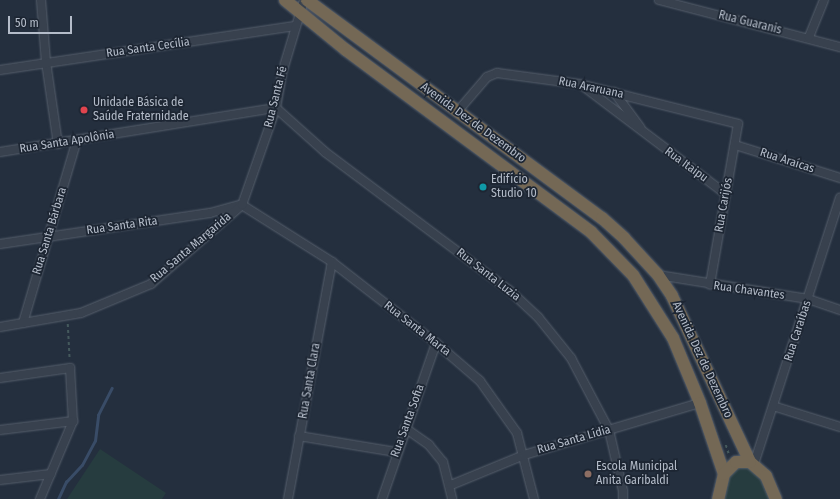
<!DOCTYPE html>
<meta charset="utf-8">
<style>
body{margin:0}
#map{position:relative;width:840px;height:499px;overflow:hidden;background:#242f3e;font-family:"Fira Sans Condensed",sans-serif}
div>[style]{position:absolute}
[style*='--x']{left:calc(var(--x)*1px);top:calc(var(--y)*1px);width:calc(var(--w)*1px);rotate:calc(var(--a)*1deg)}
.green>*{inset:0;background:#263c3f}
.stream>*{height:2.5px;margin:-1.25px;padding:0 1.25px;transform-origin:1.25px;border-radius:1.25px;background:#394c67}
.path>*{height:1.5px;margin-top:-0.75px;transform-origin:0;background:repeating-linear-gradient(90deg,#44595c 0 3px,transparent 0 6px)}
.roads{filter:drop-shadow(0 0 1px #565f6c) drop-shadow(0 0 1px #565f6c)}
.minor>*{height:8px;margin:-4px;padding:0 4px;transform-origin:4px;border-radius:4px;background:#38414e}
.highway>*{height:12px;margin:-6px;padding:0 6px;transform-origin:6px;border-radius:6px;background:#746855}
.dots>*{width:11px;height:11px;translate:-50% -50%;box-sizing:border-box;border:2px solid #1d2633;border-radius:50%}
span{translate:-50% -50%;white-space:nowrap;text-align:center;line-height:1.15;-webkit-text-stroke:3.5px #1d2633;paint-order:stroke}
.street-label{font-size:12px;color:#b4bcc9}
.poi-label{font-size:12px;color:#b4bcc9}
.left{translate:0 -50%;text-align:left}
.scale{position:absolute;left:8px;top:16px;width:64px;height:18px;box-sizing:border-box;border:2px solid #b4bcc9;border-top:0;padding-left:5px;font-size:12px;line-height:14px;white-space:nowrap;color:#b4bcc9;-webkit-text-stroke:3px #1d2633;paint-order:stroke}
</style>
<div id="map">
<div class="green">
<div style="clip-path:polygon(100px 449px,166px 493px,162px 499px,67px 499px)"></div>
<div style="clip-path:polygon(747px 467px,759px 476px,769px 499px,725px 499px,728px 481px,732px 474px,739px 468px)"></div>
</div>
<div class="stream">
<div style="--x:58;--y:499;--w:19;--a:-65"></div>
<div style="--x:66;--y:482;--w:23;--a:-47"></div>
<div style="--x:82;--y:465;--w:27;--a:-62"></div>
<div style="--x:95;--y:441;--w:26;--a:-83"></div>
<div style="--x:98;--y:415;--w:30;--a:-63"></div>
</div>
<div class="path">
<div style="--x:68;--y:324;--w:36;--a:87"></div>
<div style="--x:726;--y:445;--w:9;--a:72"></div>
</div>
<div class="roads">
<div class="minor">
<div style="--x:41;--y:0;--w:62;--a:85.4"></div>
<div style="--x:46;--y:62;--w:83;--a:81.7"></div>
<div style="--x:659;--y:0;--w:187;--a:14.6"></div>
<div style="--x:809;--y:37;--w:40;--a:-68"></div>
<div style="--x:0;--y:70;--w:298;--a:-8.5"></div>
<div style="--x:583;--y:86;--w:179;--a:37.1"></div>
<div style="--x:614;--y:92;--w:44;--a:53.4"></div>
<div style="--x:457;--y:112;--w:46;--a:-49.4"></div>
<div style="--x:487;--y:77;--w:11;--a:-22"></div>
<div style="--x:497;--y:73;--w:83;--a:7.6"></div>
<div style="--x:579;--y:84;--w:164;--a:14.1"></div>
<div style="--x:738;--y:124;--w:163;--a:99.9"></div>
<div style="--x:735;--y:145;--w:110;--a:17.4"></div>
<div style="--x:0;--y:152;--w:279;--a:-9.1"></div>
<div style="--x:276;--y:108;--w:66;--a:41.9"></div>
<div style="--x:325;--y:152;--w:230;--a:36.9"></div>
<div style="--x:509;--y:290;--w:40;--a:43"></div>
<div style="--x:538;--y:317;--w:53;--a:51.2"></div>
<div style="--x:571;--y:358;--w:81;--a:62.2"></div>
<div style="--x:609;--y:430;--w:63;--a:77.1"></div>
<div style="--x:623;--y:491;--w:8;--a:90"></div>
<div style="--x:242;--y:205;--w:107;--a:32.3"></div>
<div style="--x:332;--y:262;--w:132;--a:37.9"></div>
<div style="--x:436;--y:343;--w:58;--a:40.8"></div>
<div style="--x:480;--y:381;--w:64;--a:54.6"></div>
<div style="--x:517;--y:433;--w:68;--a:75.6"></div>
<div style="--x:0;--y:244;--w:212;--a:-8.4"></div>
<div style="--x:210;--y:213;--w:31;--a:-15"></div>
<div style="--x:658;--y:275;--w:152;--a:9.1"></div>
<div style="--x:808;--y:299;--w:34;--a:19"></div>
<div style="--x:23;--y:323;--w:191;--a:-73.6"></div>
<div style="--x:0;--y:327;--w:82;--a:-9.8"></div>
<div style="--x:81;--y:313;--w:76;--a:-22.5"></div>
<div style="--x:151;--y:284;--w:121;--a:-41"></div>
<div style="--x:242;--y:205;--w:103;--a:-70.7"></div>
<div style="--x:276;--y:108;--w:39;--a:-80"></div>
<div style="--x:283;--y:70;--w:73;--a:-73.3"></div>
<div style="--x:0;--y:378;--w:71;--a:-8.1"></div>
<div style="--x:70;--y:368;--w:53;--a:86.8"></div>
<div style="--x:73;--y:421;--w:85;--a:112.9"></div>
<div style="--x:773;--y:406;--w:70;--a:17.4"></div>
<div style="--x:405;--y:428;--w:29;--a:35"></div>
<div style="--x:429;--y:445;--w:22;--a:51"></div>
<div style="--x:443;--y:462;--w:38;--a:76"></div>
<div style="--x:0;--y:430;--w:74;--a:-7"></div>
<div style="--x:299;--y:436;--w:98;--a:9.4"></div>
<div style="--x:754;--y:464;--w:280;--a:-72.1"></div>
<div style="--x:0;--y:480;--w:51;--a:-6.7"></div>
<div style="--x:451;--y:485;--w:79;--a:-22.3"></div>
<div style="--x:524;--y:455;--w:184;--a:-16.5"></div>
<div style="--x:288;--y:499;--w:241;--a:-79.5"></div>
<div style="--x:382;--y:499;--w:165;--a:-70.9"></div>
</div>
<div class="highway">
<div style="--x:285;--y:0;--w:79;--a:39.3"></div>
<div style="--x:346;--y:50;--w:305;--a:36.6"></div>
<div style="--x:591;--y:232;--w:60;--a:45.7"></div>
<div style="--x:633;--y:275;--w:75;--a:57.6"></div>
<div style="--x:673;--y:338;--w:70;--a:67.4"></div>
<div style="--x:700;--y:403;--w:75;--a:71.3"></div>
<div style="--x:724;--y:474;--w:26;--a:103"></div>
<div style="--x:307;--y:0;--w:367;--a:36.5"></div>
<div style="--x:602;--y:218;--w:30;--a:42"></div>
<div style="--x:624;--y:238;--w:50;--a:47.4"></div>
<div style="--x:658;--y:275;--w:25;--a:56"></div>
<div style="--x:672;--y:296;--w:183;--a:64.8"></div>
<div style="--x:750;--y:462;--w:21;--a:41"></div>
<div style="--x:766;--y:476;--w:25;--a:67"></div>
<div style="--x:724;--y:474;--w:17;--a:-45"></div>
<div style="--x:736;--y:462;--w:14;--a:0"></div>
</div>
</div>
<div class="dots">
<div style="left:84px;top:110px;background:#e0444e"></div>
<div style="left:483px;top:187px;background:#0f9aa8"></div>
<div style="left:588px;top:474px;background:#8d6e63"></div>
</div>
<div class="street-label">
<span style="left:750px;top:23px;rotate:14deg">Rua Guaranis</span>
<span style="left:148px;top:48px;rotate:-8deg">Rua Santa Cecília</span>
<span style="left:591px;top:88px;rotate:12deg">Rua Araruana</span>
<span style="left:276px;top:97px;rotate:-76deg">Rua Santa Fé</span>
<span style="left:473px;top:123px;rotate:36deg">Avenida Dez de Dezembro</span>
<span style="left:67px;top:142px;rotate:-9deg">Rua Santa Apolônia</span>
<span style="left:787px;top:161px;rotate:18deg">Rua Araícas</span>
<span style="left:686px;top:165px;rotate:36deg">Rua Itaipu</span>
<span style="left:724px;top:205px;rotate:-80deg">Rua Carijós</span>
<span style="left:122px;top:226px;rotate:-8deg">Rua Santa Rita</span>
<span style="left:50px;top:231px;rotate:-73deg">Rua Santa Bárbara</span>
<span style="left:191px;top:248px;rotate:-40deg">Rua Santa Margarida</span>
<span style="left:488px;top:275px;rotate:38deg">Rua Santa Luzia</span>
<span style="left:749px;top:291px;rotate:8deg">Rua Chavantes</span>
<span style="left:417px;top:329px;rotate:38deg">Rua Santa Marta</span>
<span style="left:798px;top:331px;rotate:-72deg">Rua Caraíbas</span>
<span style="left:702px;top:360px;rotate:65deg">Avenida Dez de Dezembro</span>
<span style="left:310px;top:381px;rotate:-80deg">Rua Santa Clara</span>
<span style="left:408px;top:421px;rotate:-70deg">Rua Santa Sofia</span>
<span style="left:574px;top:440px;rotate:-16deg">Rua Santa Lídia</span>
</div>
<div class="poi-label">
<span class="left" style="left:93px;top:110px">Unidade Básica de<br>Saúde Fraternidade</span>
<span class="left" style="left:491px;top:187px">Edifício<br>Studio 10</span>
<span class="left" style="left:596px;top:474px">Escola Municipal<br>Anita Garibaldi</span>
</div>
<div class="scale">50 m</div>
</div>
